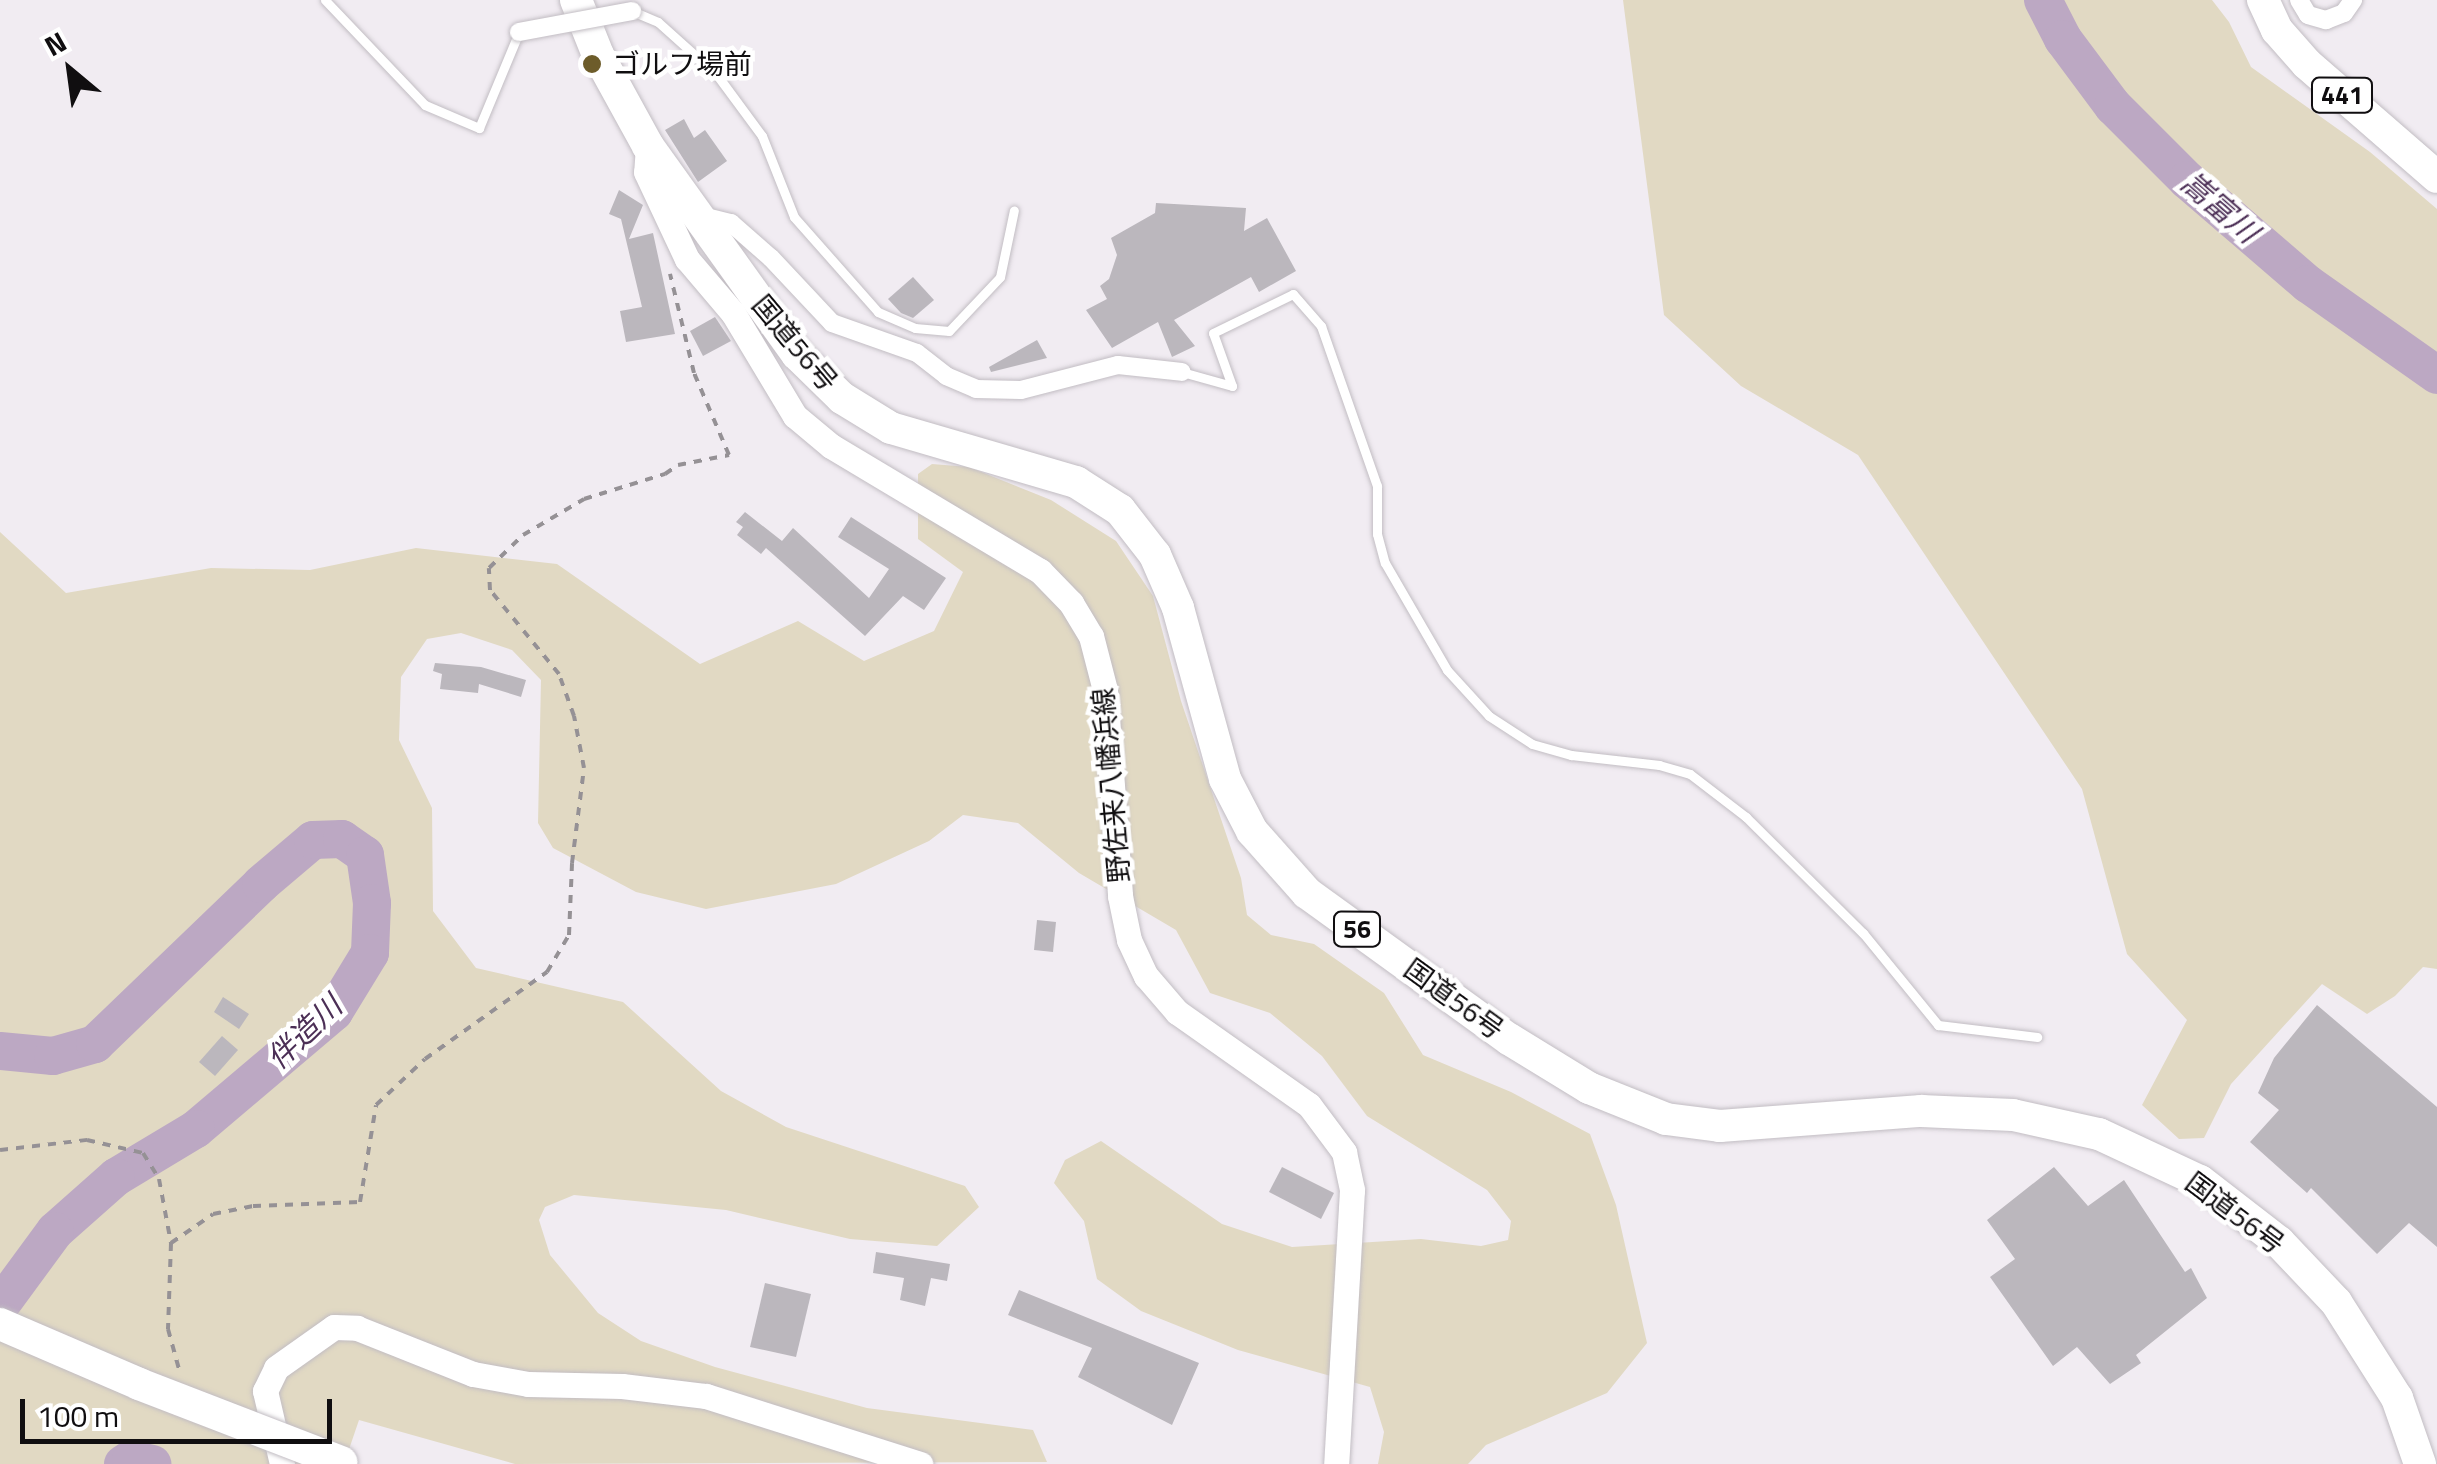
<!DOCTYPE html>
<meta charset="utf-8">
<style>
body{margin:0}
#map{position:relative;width:2437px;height:1464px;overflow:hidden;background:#f1ecf2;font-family:"Titillium Web","Noto Sans JP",sans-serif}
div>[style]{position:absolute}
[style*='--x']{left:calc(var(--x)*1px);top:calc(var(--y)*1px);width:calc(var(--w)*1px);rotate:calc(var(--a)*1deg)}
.green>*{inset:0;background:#e1d9c3}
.river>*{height:38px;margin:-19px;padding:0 19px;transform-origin:19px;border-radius:19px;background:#bca8c3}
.building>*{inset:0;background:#bbb7bd}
.path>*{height:4px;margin-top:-2px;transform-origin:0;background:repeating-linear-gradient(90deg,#959195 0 8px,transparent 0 16px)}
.roads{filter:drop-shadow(0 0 2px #c2bdc3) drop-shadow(0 0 2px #c2bdc3)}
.lane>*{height:9px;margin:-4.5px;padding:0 4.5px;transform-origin:4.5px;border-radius:4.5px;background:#fff}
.street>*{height:18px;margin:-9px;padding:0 9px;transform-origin:9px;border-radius:9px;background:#fff}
.secondary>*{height:25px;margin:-12.5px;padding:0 12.5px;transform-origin:12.5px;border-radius:12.5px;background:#fff}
.highway>*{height:32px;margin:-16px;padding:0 16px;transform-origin:16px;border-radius:16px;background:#fff}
.bridges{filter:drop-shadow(0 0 2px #c2bdc3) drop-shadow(0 0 2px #c2bdc3)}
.street-bridge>*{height:18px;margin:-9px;padding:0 9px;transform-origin:9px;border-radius:9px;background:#fff}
.highway-bridge>*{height:32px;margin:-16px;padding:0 16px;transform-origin:16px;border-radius:16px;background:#fff}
.dots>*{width:28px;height:28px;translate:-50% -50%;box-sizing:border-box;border:5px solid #fff;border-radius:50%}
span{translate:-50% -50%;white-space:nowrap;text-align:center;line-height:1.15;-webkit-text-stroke:9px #fff;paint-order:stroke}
.shield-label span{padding:2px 8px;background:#fff;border:2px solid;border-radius:8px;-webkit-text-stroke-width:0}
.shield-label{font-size:25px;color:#100e10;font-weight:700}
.poi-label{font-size:28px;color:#100e10}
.left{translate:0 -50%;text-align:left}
.street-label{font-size:28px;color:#100e10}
.water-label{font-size:30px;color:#4c2f56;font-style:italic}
.north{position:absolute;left:20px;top:20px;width:100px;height:100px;-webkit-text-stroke:8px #fff;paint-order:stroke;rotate:331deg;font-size:28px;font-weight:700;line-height:40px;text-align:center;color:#100e10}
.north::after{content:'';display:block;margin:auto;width:35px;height:45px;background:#100e10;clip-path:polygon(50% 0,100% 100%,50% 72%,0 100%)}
.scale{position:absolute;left:20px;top:1399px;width:312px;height:45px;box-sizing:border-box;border:5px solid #100e10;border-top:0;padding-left:12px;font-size:30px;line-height:35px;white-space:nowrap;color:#100e10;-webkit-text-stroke:8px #fff;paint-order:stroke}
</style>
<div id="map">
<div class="green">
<div style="clip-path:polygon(1623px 0,2212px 0,2229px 22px,2251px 67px,2370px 152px,2437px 209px,2437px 969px,2423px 967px,2395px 996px,2367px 1014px,2322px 984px,2231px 1084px,2204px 1138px,2179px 1139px,2142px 1105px,2187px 1020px,2127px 954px,2082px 789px,1858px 455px,1741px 386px,1664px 315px)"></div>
<div style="clip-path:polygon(932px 464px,969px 467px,1051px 500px,1116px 541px,1153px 596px,1181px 701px,1241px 878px,1247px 915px,1271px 935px,1314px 944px,1384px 993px,1423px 1055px,1511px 1092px,1590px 1134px,1616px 1205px,1647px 1343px,1607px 1393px,1486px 1445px,1468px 1464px,1378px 1464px,1384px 1432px,1370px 1387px,1238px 1350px,1141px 1311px,1097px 1279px,1084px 1221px,1054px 1183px,1065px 1160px,1101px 1141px,1222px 1224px,1292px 1247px,1421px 1239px,1481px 1246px,1508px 1240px,1511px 1221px,1487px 1190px,1367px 1116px,1322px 1056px,1270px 1013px,1210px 993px,1176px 930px,1079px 873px,1018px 823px,963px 815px,929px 841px,836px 884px,706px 909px,636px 892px,553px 848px,538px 823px,541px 680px,512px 650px,461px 633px,427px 639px,401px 677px,399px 740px,432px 808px,433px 911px,476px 968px,623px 1002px,721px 1091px,786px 1127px,965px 1186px,979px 1207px,937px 1246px,850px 1239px,726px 1210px,574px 1195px,545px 1207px,539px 1220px,550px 1255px,598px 1313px,641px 1341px,715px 1367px,867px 1408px,1033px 1430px,1047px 1462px,515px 1464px,359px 1420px,344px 1464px,0 1464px,0 532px,66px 593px,211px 568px,310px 570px,416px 548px,557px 564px,700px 664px,798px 621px,864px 661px,934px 631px,963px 572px,918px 539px,918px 474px)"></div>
</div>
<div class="river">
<div style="--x:2043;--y:0;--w:44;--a:62.9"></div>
<div style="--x:2063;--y:39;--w:84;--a:53.3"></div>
<div style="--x:2113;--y:106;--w:105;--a:45"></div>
<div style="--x:2187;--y:180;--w:160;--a:40.7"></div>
<div style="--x:2308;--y:284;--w:158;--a:35.2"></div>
<div style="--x:0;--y:1051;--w:53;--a:5.4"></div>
<div style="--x:53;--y:1056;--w:44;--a:-15.9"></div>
<div style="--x:95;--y:1044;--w:231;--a:-43.9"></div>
<div style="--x:261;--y:884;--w:68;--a:-40.2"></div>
<div style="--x:313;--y:840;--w:29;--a:-2"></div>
<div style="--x:342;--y:839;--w:28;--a:35"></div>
<div style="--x:365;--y:855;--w:49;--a:81.7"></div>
<div style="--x:372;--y:903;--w:50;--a:92.3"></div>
<div style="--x:370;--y:953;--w:69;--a:121.4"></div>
<div style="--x:334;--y:1012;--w:181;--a:139.7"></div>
<div style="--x:196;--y:1129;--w:93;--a:149"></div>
<div style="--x:116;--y:1177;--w:81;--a:138.5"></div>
<div style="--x:55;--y:1231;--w:93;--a:126.3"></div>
<div style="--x:123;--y:1464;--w:9;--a:-32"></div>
<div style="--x:131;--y:1459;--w:22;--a:13"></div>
</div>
<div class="building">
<div style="clip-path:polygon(684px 119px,694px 138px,705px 130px,727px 161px,698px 182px,665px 130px)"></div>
<div style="clip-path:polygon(619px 190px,643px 205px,629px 239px,653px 233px,675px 334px,626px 342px,620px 311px,642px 307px,621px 219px,609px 214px)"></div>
<div style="clip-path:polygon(1156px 203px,1246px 208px,1244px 231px,1267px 218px,1296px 271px,1259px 292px,1251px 277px,1174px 320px,1195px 346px,1172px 357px,1158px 322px,1112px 348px,1086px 310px,1107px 299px,1100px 286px,1109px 279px,1117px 255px,1111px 238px,1155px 213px)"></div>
<div style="clip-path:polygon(913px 277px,934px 300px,913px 318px,901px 313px,888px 299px)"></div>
<div style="clip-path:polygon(715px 317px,731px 341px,703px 356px,690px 331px)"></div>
<div style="clip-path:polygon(1037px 340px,1047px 358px,991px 372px,989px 367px)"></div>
<div style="clip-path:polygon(745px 512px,782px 541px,793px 528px,869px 598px,889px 569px,838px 537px,851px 517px,946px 578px,924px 610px,903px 596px,865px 636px,766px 548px,761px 554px,737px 535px,743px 527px,736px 522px)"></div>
<div style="clip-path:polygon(435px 663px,481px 667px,526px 680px,521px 697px,479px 684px,478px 693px,440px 689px,442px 674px,433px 671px)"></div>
<div style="clip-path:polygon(1037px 920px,1056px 922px,1053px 952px,1034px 950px)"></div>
<div style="clip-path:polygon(223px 997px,249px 1014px,239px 1029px,214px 1012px)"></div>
<div style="clip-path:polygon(2317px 1005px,2437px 1107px,2437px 1247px,2409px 1223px,2377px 1254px,2311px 1188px,2307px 1193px,2250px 1142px,2279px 1110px,2258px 1093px,2274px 1058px)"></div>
<div style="clip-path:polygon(222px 1036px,238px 1050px,215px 1076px,199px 1062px)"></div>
<div style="clip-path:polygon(1282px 1167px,1334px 1193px,1321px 1219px,1269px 1192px)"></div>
<div style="clip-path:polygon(2054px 1167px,2088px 1206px,2124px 1180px,2185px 1272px,2191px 1268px,2207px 1298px,2136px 1355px,2141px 1363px,2110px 1384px,2077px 1347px,2053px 1366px,1990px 1277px,2015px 1259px,1987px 1220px)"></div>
<div style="clip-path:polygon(876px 1252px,950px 1264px,947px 1281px,931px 1278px,925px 1306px,900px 1300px,904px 1278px,873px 1273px)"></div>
<div style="clip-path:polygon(765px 1283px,811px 1294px,796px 1357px,750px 1347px)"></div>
<div style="clip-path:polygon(1019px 1290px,1199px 1363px,1172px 1425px,1078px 1377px,1092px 1348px,1008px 1315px)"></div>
</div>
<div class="path">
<div style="--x:0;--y:1150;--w:88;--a:-6.6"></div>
<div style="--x:87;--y:1140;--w:57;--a:13.1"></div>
<div style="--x:143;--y:1153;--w:31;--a:58"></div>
<div style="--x:159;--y:1179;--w:65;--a:79.4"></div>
<div style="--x:171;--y:1243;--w:86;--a:92"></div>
<div style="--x:168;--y:1329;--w:46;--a:74.7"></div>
<div style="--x:171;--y:1243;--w:51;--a:-34.6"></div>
<div style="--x:213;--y:1214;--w:41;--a:-11.3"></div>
<div style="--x:253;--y:1206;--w:107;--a:-2.1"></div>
<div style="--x:360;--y:1202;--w:98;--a:-80.6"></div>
<div style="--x:376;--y:1105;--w:67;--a:-43.2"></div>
<div style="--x:425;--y:1059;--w:150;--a:-35.5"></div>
<div style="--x:547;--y:972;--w:43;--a:-59.3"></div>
<div style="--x:569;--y:935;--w:72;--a:-87.6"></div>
<div style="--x:572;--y:863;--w:96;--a:-82.8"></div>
<div style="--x:584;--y:768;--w:53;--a:-100.9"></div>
<div style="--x:574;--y:716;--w:45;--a:-109.7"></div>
<div style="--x:559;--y:674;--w:109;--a:-129.4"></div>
<div style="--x:490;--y:590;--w:22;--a:-93"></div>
<div style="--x:489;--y:568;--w:47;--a:-44.1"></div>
<div style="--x:523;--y:535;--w:71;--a:-30.5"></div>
<div style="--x:584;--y:499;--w:85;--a:-17.2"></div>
<div style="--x:665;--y:474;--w:16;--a:-35"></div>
<div style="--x:678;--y:465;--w:52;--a:-11.1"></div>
<div style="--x:729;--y:455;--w:89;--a:-113.1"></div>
<div style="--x:694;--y:373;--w:102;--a:-103.6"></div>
</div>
<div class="roads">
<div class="lane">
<div style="--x:325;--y:0;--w:145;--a:46.4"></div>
<div style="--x:425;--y:105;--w:59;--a:23.1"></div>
<div style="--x:479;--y:128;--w:104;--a:-67.4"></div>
<div style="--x:632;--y:11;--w:28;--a:23"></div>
<div style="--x:658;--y:22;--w:79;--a:41.9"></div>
<div style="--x:717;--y:75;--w:76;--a:53.6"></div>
<div style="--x:762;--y:136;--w:87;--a:68.4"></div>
<div style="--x:794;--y:217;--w:127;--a:48.5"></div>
<div style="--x:878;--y:312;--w:40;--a:23.4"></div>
<div style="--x:915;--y:328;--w:34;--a:5"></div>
<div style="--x:949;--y:331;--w:74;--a:-46.6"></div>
<div style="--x:1000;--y:277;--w:68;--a:-78.2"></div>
<div style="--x:1182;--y:372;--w:52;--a:15.6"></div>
<div style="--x:1232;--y:386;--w:56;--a:-109.7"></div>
<div style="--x:1213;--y:333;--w:89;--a:-26"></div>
<div style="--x:1293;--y:294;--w:43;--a:48.8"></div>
<div style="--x:1321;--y:326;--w:170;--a:70.7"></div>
<div style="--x:1377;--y:486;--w:48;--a:90"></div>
<div style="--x:1377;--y:534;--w:30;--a:75"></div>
<div style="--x:1385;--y:563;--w:124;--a:59.9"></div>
<div style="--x:1447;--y:670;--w:62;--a:47.6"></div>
<div style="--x:1489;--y:716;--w:51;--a:33.1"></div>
<div style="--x:1532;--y:744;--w:41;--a:15.8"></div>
<div style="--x:1571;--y:755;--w:89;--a:6.5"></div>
<div style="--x:1659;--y:765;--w:32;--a:16"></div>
<div style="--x:1690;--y:774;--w:71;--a:37.5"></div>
<div style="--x:1746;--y:817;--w:165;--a:44.8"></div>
<div style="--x:1863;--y:933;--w:119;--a:50.8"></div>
<div style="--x:1938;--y:1025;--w:100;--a:6.9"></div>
</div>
<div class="street">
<div style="--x:2299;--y:0;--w:17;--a:59"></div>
<div style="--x:2308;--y:15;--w:19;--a:16"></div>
<div style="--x:2326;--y:20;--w:19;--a:-21"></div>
<div style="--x:2344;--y:13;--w:16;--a:-55"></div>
<div style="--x:702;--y:216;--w:30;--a:14"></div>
<div style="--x:731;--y:223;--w:53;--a:41.2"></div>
<div style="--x:771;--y:258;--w:89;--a:46.8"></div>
<div style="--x:832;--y:323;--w:90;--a:19.4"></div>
<div style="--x:917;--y:353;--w:37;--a:38"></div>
<div style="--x:946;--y:376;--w:33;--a:23"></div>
<div style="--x:976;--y:389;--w:45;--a:1.3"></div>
<div style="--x:1021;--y:390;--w:100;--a:-14.5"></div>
<div style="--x:1118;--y:365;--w:64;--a:6.2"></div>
</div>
<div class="secondary">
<div style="--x:648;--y:146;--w:26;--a:94"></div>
<div style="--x:646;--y:172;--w:96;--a:64.8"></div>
<div style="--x:687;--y:259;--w:71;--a:49.6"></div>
<div style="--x:733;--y:313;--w:120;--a:59"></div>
<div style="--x:795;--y:416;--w:47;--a:39.8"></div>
<div style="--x:831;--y:446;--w:244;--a:30.9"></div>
<div style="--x:1040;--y:571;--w:45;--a:45.9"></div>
<div style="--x:1071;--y:603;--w:39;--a:59"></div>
<div style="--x:1091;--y:636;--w:56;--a:75.5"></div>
<div style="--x:1105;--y:690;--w:207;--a:85.8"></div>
<div style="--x:1120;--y:896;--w:45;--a:78.4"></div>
<div style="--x:1129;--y:940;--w:40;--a:65"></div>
<div style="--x:1146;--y:976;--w:48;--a:49.3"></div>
<div style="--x:1177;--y:1012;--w:161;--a:35.2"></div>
<div style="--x:1309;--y:1105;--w:59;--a:53.3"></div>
<div style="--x:1344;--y:1152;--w:39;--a:78"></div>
<div style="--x:1352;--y:1190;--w:274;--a:93.3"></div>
<div style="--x:282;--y:1464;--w:75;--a:-103.1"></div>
<div style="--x:265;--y:1391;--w:25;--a:-64"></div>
<div style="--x:276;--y:1368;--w:71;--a:-35.3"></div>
<div style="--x:334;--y:1327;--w:23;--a:2"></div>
<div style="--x:357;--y:1328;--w:125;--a:21.6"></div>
<div style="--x:473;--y:1374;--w:56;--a:10.3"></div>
<div style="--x:528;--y:1384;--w:94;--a:1.2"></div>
<div style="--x:622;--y:1386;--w:85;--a:6.8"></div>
<div style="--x:706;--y:1396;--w:225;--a:17.6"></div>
</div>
<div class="highway">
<div style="--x:576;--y:0;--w:59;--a:68.2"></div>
<div style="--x:598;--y:55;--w:104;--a:61.2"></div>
<div style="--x:648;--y:146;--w:256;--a:54.4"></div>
<div style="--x:797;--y:354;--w:63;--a:44.4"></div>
<div style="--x:842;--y:398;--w:57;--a:31.5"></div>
<div style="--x:891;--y:428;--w:193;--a:16.3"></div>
<div style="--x:1076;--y:482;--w:52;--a:32.5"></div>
<div style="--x:1120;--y:510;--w:57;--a:52.1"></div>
<div style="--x:1155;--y:555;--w:58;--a:66.5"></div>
<div style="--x:1178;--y:608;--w:177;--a:74.6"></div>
<div style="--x:1225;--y:779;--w:59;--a:62.6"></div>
<div style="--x:1252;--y:831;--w:83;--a:48.4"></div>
<div style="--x:1307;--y:893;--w:249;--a:35.9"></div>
<div style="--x:1509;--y:1039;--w:94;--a:31.5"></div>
<div style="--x:1589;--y:1088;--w:83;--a:21.9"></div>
<div style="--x:1666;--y:1119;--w:54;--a:7.4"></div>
<div style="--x:1720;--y:1126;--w:202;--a:-4.3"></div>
<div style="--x:1921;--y:1111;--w:92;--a:2.5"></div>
<div style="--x:2013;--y:1115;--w:88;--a:12.5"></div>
<div style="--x:2099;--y:1134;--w:111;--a:25"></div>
<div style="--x:2200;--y:1181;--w:100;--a:37.7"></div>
<div style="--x:2279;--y:1242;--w:83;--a:46.5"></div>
<div style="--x:2336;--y:1302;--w:114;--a:57.6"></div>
<div style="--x:2397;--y:1398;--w:70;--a:70.8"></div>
<div style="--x:2263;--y:0;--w:33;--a:65"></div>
<div style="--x:2277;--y:30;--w:45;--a:48.6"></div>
<div style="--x:2307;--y:64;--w:172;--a:41"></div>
</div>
</div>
<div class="bridges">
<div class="street-bridge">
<div style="--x:519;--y:32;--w:115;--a:-10.5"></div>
</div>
<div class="highway-bridge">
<div style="--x:0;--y:1324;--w:151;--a:23.3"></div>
<div style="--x:139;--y:1384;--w:217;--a:21.1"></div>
</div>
</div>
<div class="dots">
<div style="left:592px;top:64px;background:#6d5c2a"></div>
</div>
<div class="shield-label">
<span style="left:2342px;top:95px">441</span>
<span style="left:1357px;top:929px">56</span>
</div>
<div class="poi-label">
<span class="left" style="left:612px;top:64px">ゴルフ場前</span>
</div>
<div class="street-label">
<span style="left:795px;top:343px;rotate:50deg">国道56号</span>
<span style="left:1111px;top:785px;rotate:-95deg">野佐来八幡浜線</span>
<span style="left:1454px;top:999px;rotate:36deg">国道56号</span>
<span style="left:2235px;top:1213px;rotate:37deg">国道56号</span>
</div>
<div class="water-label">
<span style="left:2220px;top:207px;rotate:41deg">嵩富川</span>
<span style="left:304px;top:1032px;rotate:-44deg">伴造川</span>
</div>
<div class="north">N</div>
<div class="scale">100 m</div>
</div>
